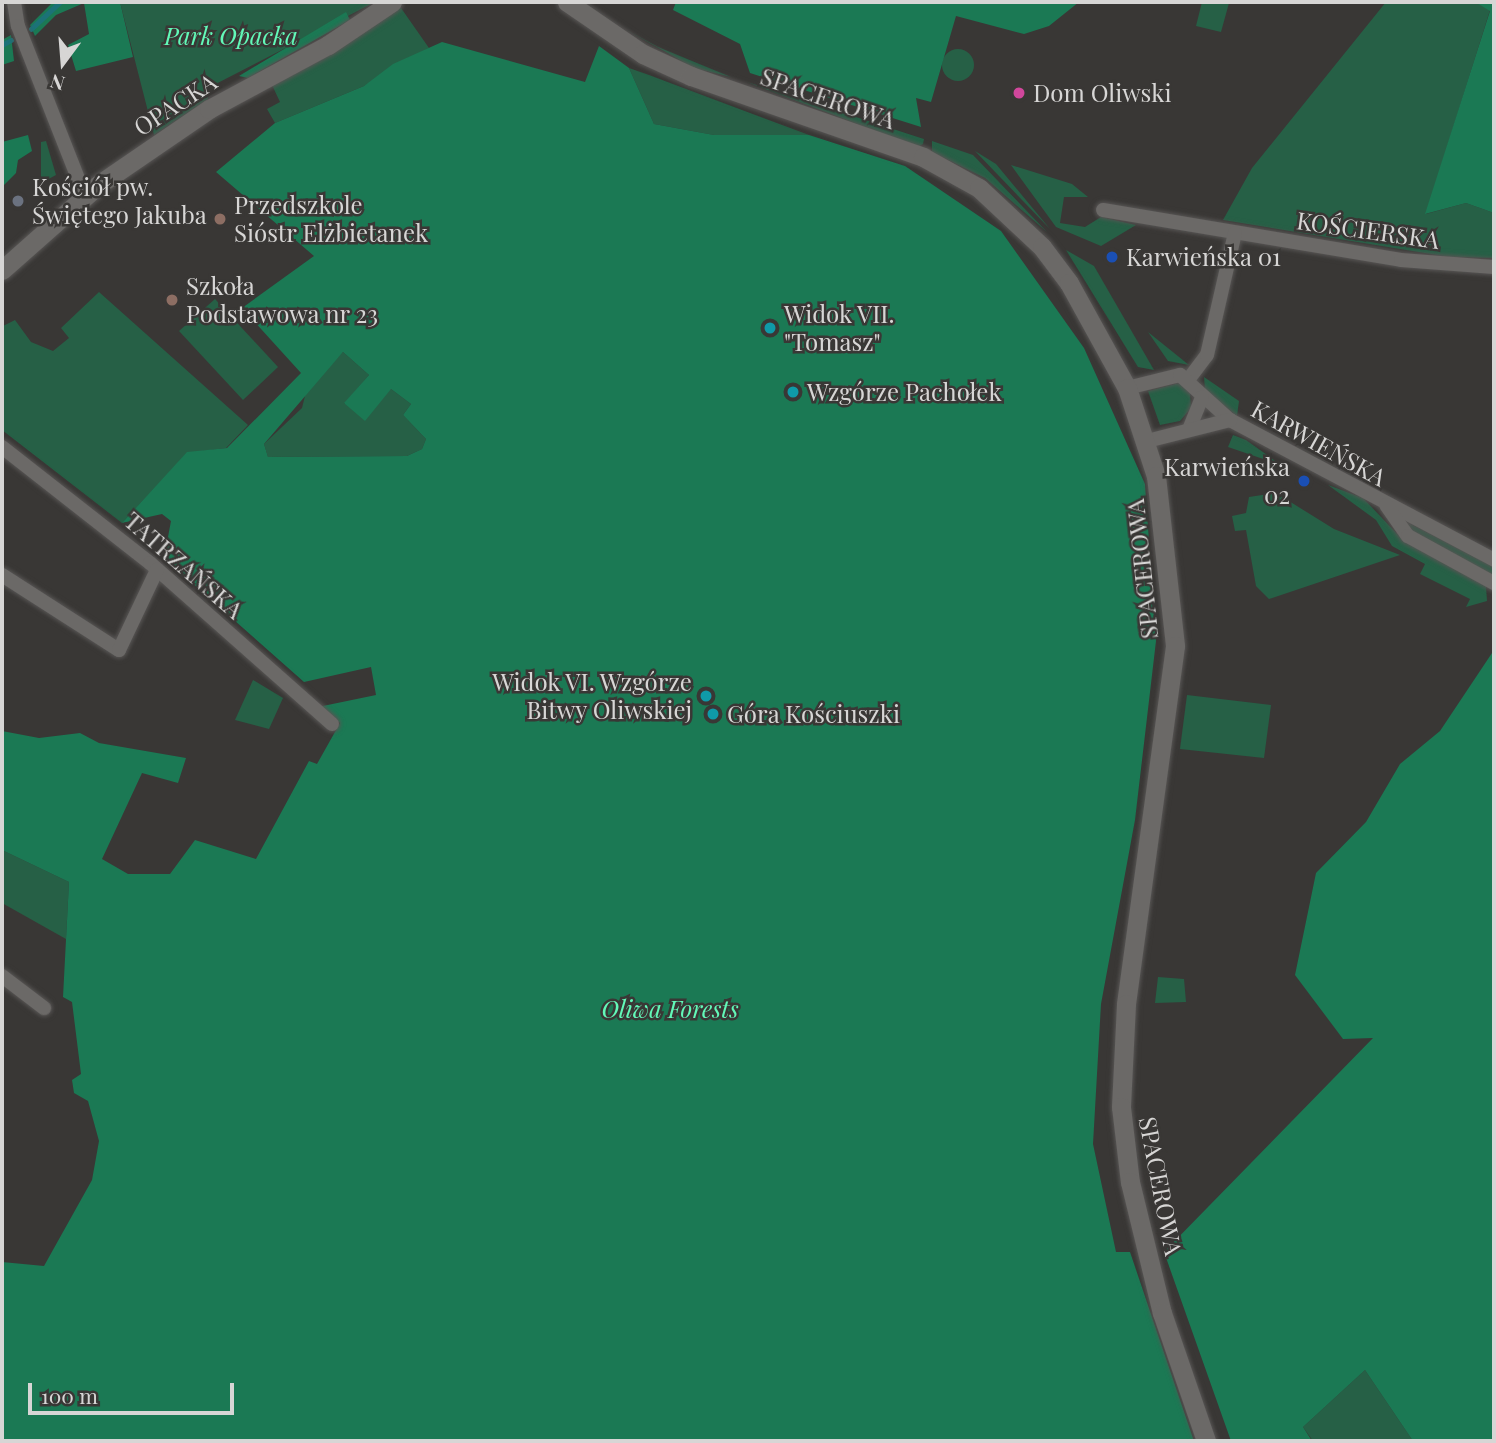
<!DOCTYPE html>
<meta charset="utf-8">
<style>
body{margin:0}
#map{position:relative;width:1496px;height:1443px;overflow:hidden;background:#393735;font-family:"Playfair Display",serif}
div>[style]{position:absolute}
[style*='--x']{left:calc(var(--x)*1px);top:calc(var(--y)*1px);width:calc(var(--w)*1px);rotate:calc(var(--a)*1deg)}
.green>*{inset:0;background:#266046}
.round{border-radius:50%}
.forest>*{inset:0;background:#1b7954}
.stream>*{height:4.5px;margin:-2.25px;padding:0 2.25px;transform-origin:2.25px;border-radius:2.25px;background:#1c7277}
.roads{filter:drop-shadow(0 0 2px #575554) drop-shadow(0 0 2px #575554)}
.street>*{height:14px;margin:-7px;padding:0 7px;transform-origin:7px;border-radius:7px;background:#6b6967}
.secondary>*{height:19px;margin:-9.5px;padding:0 9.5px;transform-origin:9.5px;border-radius:9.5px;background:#6b6967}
.dots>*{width:19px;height:19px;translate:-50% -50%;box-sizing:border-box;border:4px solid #393735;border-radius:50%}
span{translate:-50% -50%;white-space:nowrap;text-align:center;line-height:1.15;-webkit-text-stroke:5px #393735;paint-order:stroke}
.park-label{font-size:24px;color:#62f9b8;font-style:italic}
.poi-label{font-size:24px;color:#d7d6d5}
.left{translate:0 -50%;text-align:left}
.right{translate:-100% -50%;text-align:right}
.street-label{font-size:24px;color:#d7d6d5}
.frame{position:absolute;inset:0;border:4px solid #d7d6d5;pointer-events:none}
.north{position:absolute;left:28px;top:28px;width:70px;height:70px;-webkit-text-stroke:5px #393735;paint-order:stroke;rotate:196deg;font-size:19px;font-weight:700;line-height:28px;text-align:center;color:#d7d6d5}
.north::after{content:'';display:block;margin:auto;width:24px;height:32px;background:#d7d6d5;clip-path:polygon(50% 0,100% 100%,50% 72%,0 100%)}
.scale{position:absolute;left:28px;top:1383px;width:206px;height:32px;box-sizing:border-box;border:4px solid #d7d6d5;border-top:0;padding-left:9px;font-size:21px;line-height:24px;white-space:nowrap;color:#d7d6d5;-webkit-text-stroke:5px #393735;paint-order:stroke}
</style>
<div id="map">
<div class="green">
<div style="clip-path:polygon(120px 2px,375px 2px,206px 89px,208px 99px,154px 135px)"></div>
<div style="clip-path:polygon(1202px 2px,1229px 3px,1221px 32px,1196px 26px)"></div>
<div style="clip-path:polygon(1386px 2px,1475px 2px,1490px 10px,1426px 214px,1466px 203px,1494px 213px,1494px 258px,1449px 257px,1223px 220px,1252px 168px)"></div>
<div style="clip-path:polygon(401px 8px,429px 48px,364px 86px,275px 123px,267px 109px,280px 102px,272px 85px)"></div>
<div style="clip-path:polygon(625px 29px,658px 47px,731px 77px,694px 68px)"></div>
<div class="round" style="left:942px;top:49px;width:32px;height:32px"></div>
<div style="clip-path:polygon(629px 68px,649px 75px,809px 135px,714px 135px,654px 124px)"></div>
<div style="clip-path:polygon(747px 82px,924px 139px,923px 144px,918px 147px)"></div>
<div style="clip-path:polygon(46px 141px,56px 175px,41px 183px,41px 142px)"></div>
<div style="clip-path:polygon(932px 141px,973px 155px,1047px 232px,985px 178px,932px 152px)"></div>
<div style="clip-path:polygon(975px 151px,996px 164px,1050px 229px)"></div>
<div style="clip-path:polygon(1011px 165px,1072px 184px,1088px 197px,1064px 197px,1060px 223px,1085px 227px,1101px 217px,1136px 225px,1101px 246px,1056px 227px)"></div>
<div style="clip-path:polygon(1066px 250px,1094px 266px,1154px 370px,1138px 367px)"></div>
<div style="clip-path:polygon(99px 292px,248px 425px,226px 448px,187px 453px,122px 523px,2px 430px,3px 326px,15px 320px,31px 342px,53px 351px,69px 338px,61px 328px)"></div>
<div style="clip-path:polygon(215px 299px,278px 367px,243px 400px,179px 331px)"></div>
<div style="clip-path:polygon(1148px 332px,1189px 365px,1168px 361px)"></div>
<div style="clip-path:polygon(343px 352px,369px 375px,344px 404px,391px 389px,411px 404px,403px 415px,426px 439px,422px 449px,407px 456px,268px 457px,264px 444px,302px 408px,306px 392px)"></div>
<div style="clip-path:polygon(1204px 377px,1239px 401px,1237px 416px,1205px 390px)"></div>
<div style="clip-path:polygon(1179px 383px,1190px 392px,1191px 408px,1180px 421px,1160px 425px,1148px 391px)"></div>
<div style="clip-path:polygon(1233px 435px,1246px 440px,1281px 465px,1228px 447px)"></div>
<div style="clip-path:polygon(1328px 485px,1363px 498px,1402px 539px,1486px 586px,1487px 601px,1466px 607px,1470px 599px,1420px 574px,1425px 564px,1392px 546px,1376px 520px)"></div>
<div style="clip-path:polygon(1276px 493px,1334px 529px,1400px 555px,1269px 599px,1256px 586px,1246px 530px,1235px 531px,1232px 516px,1246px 513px,1249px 497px)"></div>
<div style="clip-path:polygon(1401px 519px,1494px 567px,1494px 577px,1414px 535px)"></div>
<div style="clip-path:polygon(253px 680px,283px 698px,269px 729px,235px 720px)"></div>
<div style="clip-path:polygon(1187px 695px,1271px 705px,1264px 758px,1180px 749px)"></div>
<div style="clip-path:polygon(2px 850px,69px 882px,66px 939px,2px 903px)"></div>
<div style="clip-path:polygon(1158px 977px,1184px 979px,1186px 1002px,1155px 1003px)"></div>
<div style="clip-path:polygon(1365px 1370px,1413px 1441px,1313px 1441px,1303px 1427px)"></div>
</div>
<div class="forest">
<div style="clip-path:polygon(53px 2px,120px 2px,133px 57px,76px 71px,68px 45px,89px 34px,84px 3px,56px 15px,35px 36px,30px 25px)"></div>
<div style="clip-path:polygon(676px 2px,1079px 2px,1049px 26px,1024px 34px,956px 16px,931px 102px,916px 98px,921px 127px,750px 73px,740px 44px,673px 10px)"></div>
<div style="clip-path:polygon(1475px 2px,1494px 2px,1494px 213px,1466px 203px,1425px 214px,1490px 11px)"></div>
<div style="clip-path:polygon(346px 12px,350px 20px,248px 78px,239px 76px)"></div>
<div style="clip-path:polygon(11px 35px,14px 61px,2px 65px,2px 40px)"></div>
<div style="clip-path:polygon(evenodd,442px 42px,585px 82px,599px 46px,629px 68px,654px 124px,714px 135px,809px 135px,905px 166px,1001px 231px,1084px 348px,1145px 484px,1156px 641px,1135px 820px,1101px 1004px,1093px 1144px,1116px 1252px,1130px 1252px,1194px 1441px,2px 1441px,2px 1262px,44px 1266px,92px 1180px,99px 1141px,88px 1101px,74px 1093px,72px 1080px,81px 1074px,72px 1002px,63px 997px,69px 882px,2px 850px,2px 731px,39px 738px,80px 733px,99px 743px,186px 758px,178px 783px,142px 773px,102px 859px,128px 874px,170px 874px,195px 840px,256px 859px,309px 761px,317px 764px,340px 723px,318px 707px,376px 695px,371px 667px,304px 682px,164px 558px,171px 521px,162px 514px,122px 523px,187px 452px,227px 448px,301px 373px,242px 308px,314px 256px,216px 172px,275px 123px,364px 86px,393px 64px,442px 42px,343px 352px,369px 375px,344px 403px,365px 421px,391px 389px,411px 404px,403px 415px,426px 439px,422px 449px,407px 456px,268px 457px,264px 444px,343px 352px)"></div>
<div style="clip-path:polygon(28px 135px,32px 151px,18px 160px,16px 173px,2px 187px,2px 142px)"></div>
<div style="clip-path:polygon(1494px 650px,1494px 1441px,1413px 1441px,1365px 1370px,1303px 1427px,1312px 1441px,1231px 1441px,1164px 1252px,1373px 1038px,1343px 1039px,1295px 975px,1316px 873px,1366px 822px,1400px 764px,1440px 731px)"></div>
</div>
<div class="stream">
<div style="--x:31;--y:29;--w:40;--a:-43"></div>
<div style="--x:2;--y:45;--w:10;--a:-29"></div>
</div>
<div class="roads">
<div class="street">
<div style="--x:14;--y:2;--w:24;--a:81"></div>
<div style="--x:18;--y:26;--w:183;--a:68.5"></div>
<div style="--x:1103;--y:210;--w:302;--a:9.5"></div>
<div style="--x:1401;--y:260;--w:93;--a:4.3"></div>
<div style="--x:1188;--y:380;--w:31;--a:-53"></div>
<div style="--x:1207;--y:355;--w:125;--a:-77.1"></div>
<div style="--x:1127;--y:388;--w:55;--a:-13.8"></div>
<div style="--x:1180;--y:375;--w:67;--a:42"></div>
<div style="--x:1230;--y:420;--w:299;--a:27.9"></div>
<div style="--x:1190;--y:427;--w:32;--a:-68"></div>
<div style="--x:1147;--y:441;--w:86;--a:-14.2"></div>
<div style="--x:2;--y:447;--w:188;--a:38.1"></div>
<div style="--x:150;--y:563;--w:243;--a:41.5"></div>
<div style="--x:1386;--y:505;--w:38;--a:55"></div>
<div style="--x:1408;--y:536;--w:98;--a:28.7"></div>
<div style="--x:2;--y:575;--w:139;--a:32.7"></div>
<div style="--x:119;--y:650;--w:89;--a:-64.6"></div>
<div style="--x:2;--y:976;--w:53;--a:37.3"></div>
</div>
<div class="secondary">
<div style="--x:567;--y:2;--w:92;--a:34.4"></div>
<div style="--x:643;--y:54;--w:53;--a:24.6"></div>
<div style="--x:691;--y:76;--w:246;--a:19.2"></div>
<div style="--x:923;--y:157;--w:64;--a:29"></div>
<div style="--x:979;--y:188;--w:86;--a:43.1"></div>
<div style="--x:1042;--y:247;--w:45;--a:53.1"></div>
<div style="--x:1069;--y:283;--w:120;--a:61.1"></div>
<div style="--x:1127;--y:388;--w:93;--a:71.8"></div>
<div style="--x:1156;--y:476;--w:171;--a:83.6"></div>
<div style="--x:1175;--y:646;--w:361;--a:97.8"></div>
<div style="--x:1126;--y:1004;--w:103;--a:92.8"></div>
<div style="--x:1121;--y:1107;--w:76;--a:83.2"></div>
<div style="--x:1130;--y:1182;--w:135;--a:76.3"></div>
<div style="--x:1162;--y:1313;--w:135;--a:71"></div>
<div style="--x:2;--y:270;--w:128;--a:-41.5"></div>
<div style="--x:98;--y:185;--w:135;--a:-34.4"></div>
<div style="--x:209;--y:109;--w:135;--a:-28.3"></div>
<div style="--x:328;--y:45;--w:77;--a:-33.9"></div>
</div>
</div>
<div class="dots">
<div style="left:1019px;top:93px;background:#d1479c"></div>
<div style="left:18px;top:201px;background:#6b7280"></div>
<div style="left:220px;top:219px;background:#8d6e63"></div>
<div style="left:1112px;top:257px;background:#1a4fb4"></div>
<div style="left:172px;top:300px;background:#8d6e63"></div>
<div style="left:770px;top:328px;background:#0f9aa8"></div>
<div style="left:793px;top:392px;background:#0f9aa8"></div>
<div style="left:1304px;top:481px;background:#1a4fb4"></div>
<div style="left:706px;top:696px;background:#0f9aa8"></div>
<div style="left:713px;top:714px;background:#0f9aa8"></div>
</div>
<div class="park-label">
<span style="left:231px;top:36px">Park Opacka</span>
<span style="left:670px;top:1009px">Oliwa Forests</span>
</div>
<div class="poi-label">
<span class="left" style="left:1033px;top:93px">Dom Oliwski</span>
<span class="left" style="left:32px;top:201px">Kościół pw.<br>Świętego Jakuba</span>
<span class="left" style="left:234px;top:219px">Przedszkole<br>Sióstr Elżbietanek</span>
<span class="left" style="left:1126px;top:257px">Karwieńska 01</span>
<span class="left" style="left:186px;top:300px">Szkoła<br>Podstawowa nr 23</span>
<span class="left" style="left:784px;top:328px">Widok VII.<br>"Tomasz"</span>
<span class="left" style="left:807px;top:392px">Wzgórze Pachołek</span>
<span class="right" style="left:1290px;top:481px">Karwieńska<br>02</span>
<span class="right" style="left:692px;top:696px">Widok VI. Wzgórze<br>Bitwy Oliwskiej</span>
<span class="left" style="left:727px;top:714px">Góra Kościuszki</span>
</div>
<div class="street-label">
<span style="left:828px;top:98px;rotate:19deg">SPACEROWA</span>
<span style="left:175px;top:104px;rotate:-33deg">OPACKA</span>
<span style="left:1368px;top:230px;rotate:8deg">KOŚCIERSKA</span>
<span style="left:1319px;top:443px;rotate:29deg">KARWIEŃSKA</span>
<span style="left:184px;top:565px;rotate:41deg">TATRZAŃSKA</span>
<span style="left:1142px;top:569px;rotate:-96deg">SPACEROWA</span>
<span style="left:1161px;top:1186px;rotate:79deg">SPACEROWA</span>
</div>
<div class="frame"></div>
<div class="north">N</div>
<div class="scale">100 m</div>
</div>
